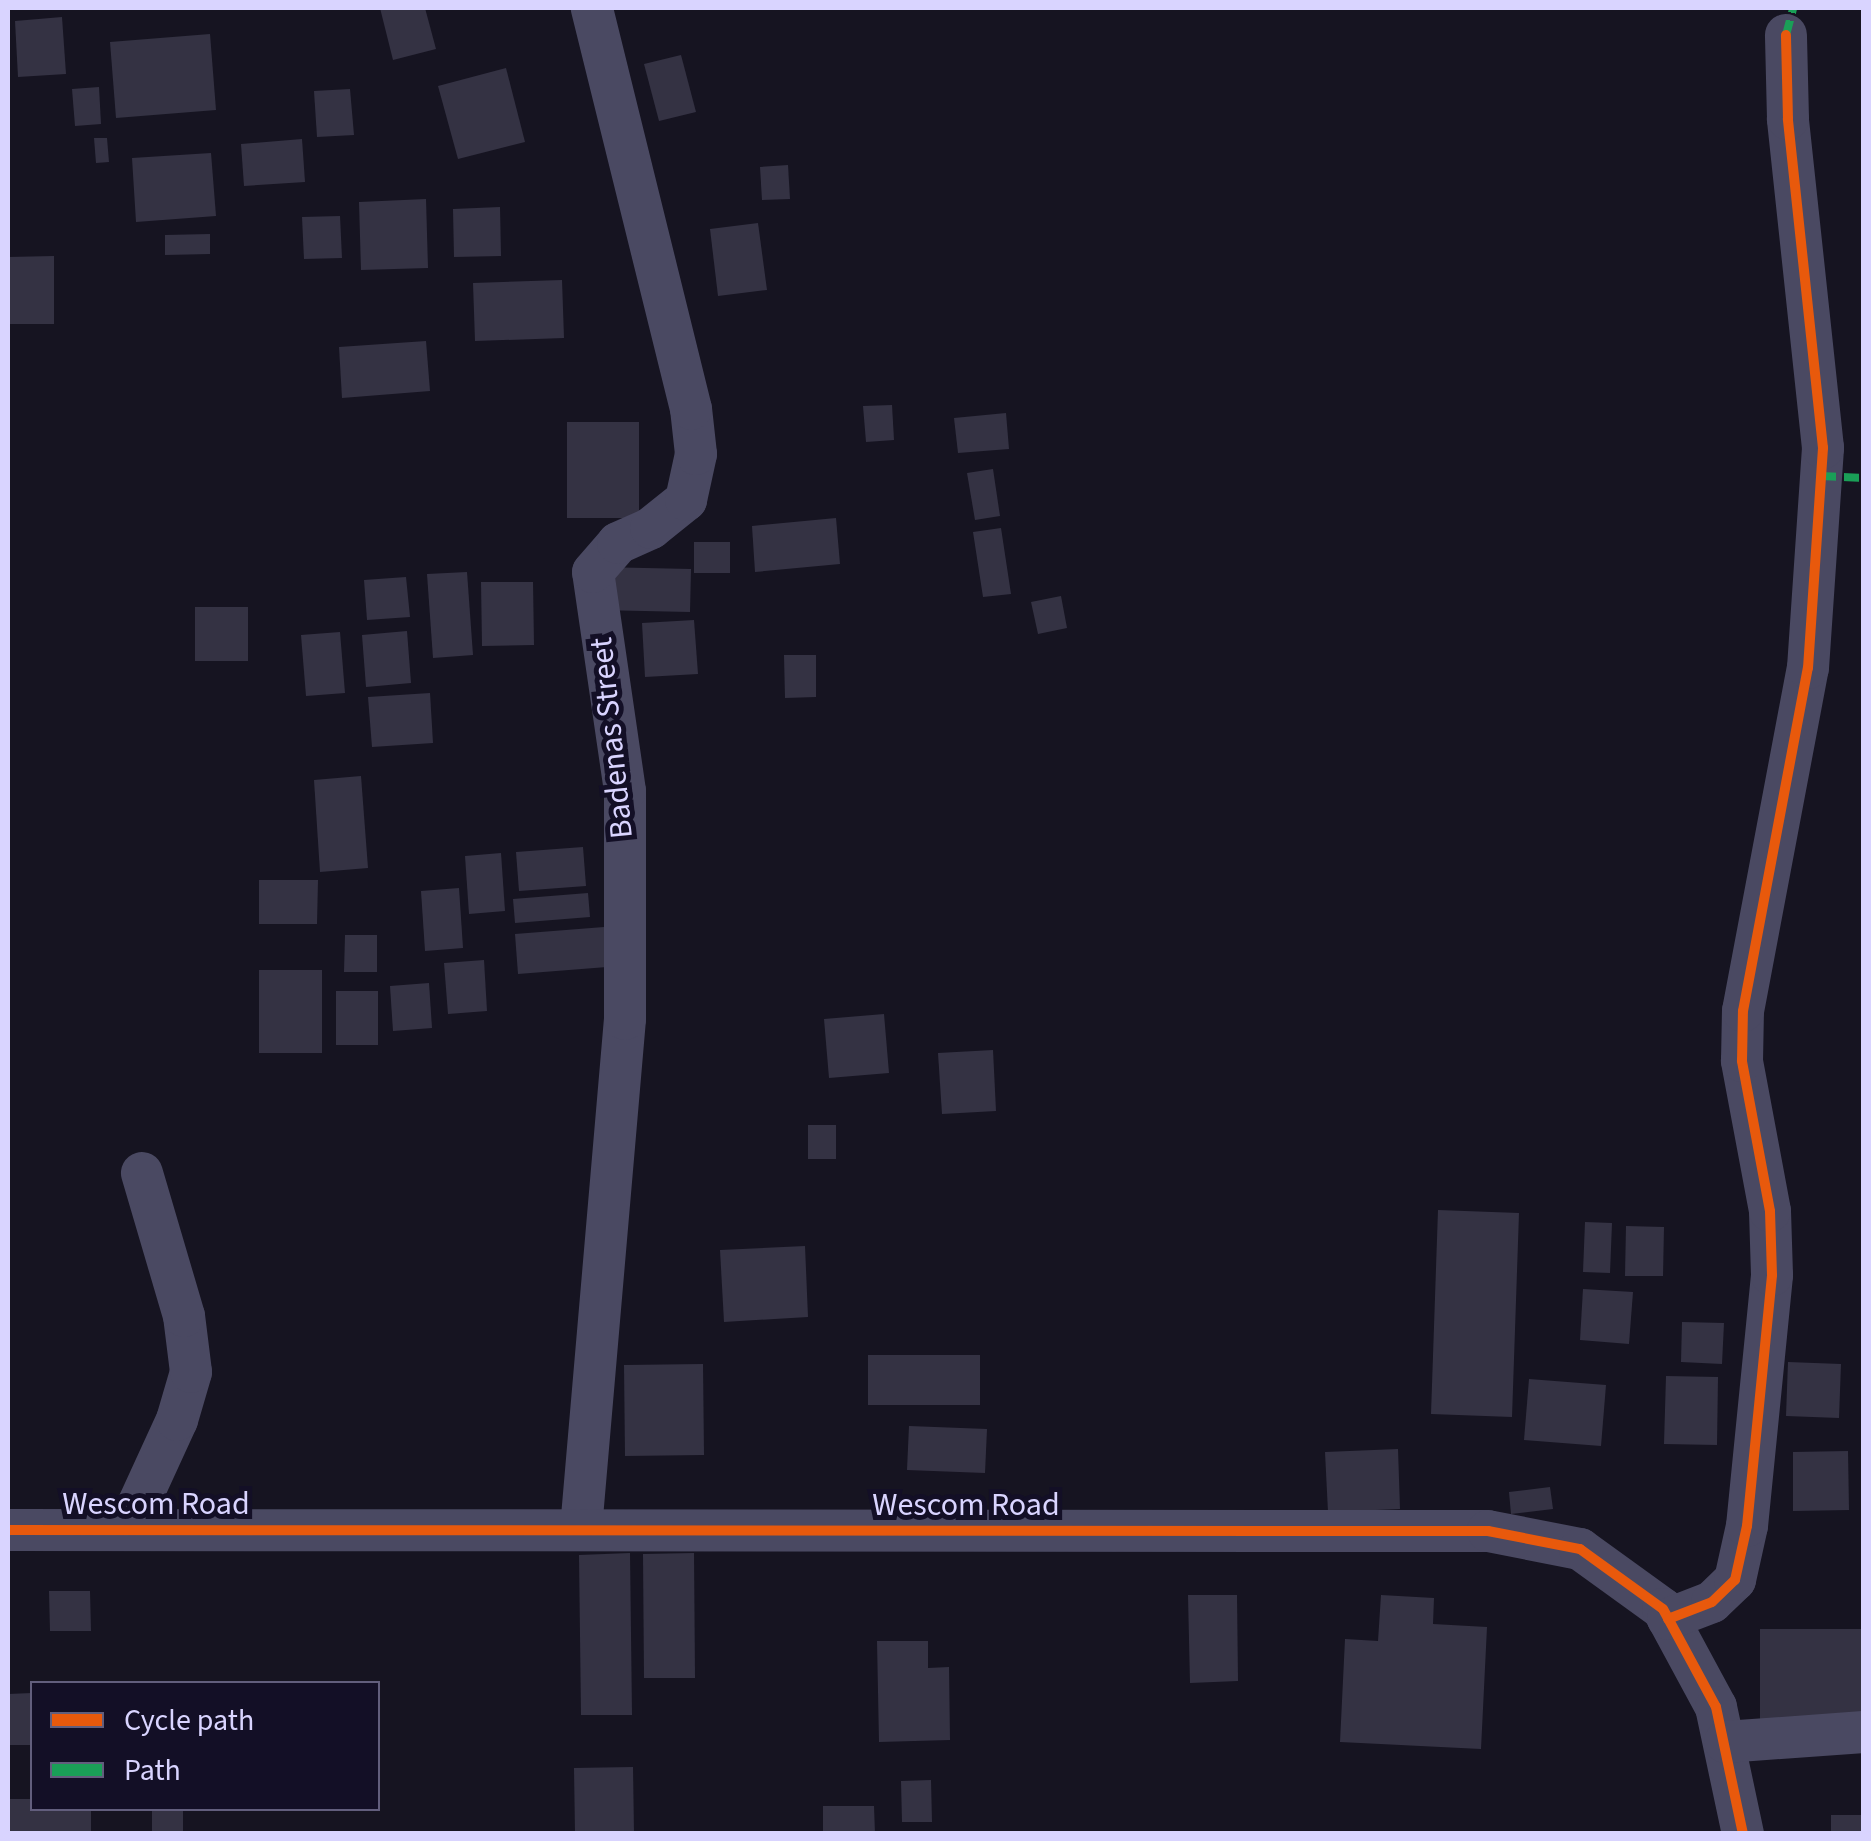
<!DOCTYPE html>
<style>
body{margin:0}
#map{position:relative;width:1871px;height:1841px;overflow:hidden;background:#161421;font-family:"Source Sans 3",sans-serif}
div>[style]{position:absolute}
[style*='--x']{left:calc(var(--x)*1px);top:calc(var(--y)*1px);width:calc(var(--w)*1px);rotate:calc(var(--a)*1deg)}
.building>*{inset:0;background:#343243}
.minor>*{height:42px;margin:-21px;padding:0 21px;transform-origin:21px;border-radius:21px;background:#4a4962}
.quiet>*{height:8px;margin-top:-4px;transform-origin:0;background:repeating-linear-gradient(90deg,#1a9f57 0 15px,transparent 0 23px)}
.cycleway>*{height:10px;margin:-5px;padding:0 5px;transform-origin:5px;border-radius:5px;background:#e8590c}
span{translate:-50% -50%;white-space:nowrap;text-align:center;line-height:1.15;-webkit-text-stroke:10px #130f26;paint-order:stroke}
.street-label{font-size:32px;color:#d9d4ff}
.frame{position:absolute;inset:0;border:10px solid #d9d4ff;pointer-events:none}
.legend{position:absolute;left:30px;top:1681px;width:350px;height:130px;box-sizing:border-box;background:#130f26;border:2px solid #625e7d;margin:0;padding:12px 18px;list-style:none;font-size:30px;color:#d9d4ff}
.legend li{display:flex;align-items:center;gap:20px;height:50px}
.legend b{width:50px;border:2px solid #625e7d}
</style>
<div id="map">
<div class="building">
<div style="clip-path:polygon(380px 8px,425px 8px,436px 49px,393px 60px)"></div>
<div style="clip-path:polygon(62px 17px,66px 74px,18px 77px,15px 21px)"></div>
<div style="clip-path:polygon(210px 34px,216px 110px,116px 118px,110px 42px)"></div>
<div style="clip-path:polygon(681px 55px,696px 112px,659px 121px,644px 64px)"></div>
<div style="clip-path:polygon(506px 68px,525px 142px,458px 159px,438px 86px)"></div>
<div style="clip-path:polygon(99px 87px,101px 124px,75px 126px,72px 89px)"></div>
<div style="clip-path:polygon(350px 89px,354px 135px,317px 137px,314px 91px)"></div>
<div style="clip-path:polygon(94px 138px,107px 138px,109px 162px,96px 163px)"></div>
<div style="clip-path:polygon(302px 139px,305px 182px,244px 186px,241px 144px)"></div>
<div style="clip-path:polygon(211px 153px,216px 216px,136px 222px,132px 158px)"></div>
<div style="clip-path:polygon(788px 165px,790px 199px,762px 200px,760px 167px)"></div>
<div style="clip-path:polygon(426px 199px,428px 268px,361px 270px,359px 202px)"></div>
<div style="clip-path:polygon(500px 207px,501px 256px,454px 257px,453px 209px)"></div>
<div style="clip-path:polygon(340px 216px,342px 258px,304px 259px,302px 217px)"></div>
<div style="clip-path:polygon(758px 223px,767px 290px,718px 296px,710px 229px)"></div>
<div style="clip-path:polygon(210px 234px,210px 254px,165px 255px,165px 235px)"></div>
<div style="clip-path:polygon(54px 256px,54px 324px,8px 324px,8px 257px)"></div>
<div style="clip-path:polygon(562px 280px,564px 338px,475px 341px,473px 283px)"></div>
<div style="clip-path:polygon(426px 341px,430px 391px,342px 398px,339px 347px)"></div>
<div style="clip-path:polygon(892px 405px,894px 440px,866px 442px,863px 406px)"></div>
<div style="clip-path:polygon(1006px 413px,1009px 449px,958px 453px,954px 418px)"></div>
<div style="clip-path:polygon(567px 422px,639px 422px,639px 518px,567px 518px)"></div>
<div style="clip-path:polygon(993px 469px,1000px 516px,975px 520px,967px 473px)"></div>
<div style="clip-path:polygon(836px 518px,840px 564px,755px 572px,752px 526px)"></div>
<div style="clip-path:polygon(1001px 528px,1011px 594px,983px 597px,973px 532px)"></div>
<div style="clip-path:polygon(694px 542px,730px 542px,730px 573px,694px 573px)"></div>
<div style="clip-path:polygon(599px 567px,691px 569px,690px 612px,598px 610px)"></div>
<div style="clip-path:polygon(467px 572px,473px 655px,433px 658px,427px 574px)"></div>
<div style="clip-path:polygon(406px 577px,410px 617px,367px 620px,364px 580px)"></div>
<div style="clip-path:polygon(481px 582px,533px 582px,534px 645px,482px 646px)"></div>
<div style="clip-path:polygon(1061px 596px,1067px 628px,1038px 634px,1031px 602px)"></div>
<div style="clip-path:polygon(195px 607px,248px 607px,248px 661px,195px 661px)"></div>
<div style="clip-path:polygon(694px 620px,698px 674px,645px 677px,642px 623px)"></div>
<div style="clip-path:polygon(407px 631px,411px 683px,366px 687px,362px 635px)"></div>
<div style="clip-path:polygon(340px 632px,345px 693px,306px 696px,301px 635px)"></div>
<div style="clip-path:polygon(784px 655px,816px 655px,816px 697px,785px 698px)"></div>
<div style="clip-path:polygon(430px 693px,433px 743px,372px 747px,368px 697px)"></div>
<div style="clip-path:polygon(361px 776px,368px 868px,320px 872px,314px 780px)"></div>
<div style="clip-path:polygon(583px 847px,586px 886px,519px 891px,516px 852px)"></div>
<div style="clip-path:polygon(501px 853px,505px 911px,469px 914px,465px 856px)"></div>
<div style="clip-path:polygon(259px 880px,318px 880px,317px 924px,259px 924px)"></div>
<div style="clip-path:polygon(459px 888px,463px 948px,425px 951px,421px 891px)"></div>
<div style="clip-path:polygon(588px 893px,590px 917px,515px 923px,513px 899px)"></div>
<div style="clip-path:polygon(604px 927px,607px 967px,518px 974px,515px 934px)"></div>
<div style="clip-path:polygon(345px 935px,377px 935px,377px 972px,344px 972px)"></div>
<div style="clip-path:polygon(484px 960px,487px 1011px,448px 1014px,444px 963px)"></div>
<div style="clip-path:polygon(259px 970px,322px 970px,322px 1053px,259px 1053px)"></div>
<div style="clip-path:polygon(429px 983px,432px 1028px,393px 1031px,390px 986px)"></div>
<div style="clip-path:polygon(336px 991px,378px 991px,378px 1045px,336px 1045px)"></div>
<div style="clip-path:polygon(884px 1014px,889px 1073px,829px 1078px,824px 1019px)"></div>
<div style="clip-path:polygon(993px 1050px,996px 1111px,942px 1114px,938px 1053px)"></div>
<div style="clip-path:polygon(808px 1125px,836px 1125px,836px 1159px,808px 1159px)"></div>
<div style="clip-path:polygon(1438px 1210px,1519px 1213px,1512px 1417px,1431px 1414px)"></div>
<div style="clip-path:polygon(1585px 1222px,1612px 1223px,1610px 1273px,1583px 1272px)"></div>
<div style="clip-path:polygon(1626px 1226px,1664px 1227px,1663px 1276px,1625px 1276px)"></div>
<div style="clip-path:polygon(805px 1246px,808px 1317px,724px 1322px,720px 1250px)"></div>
<div style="clip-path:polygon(1583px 1289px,1633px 1292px,1629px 1344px,1580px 1340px)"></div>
<div style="clip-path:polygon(1682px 1322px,1724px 1323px,1722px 1364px,1681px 1362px)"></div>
<div style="clip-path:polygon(868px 1355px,980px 1355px,980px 1405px,868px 1405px)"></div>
<div style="clip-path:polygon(1788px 1362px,1841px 1364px,1839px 1418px,1786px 1416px)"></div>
<div style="clip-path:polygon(703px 1364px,704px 1455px,625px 1456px,624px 1365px)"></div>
<div style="clip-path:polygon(1666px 1376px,1718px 1377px,1717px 1445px,1664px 1444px)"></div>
<div style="clip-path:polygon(1529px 1379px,1606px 1385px,1601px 1446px,1524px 1440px)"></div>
<div style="clip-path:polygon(909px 1426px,987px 1429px,985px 1473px,907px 1470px)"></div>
<div style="clip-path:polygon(1398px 1449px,1400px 1509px,1328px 1512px,1325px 1452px)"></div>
<div style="clip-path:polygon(1848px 1451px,1849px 1510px,1793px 1511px,1793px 1452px)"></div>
<div style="clip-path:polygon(1550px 1487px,1553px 1509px,1511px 1514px,1509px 1492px)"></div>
<div style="clip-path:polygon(630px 1553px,632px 1715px,581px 1715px,579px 1555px)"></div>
<div style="clip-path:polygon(694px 1553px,695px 1678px,644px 1678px,643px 1554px)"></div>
<div style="clip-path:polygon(49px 1591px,90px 1591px,91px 1631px,50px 1631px)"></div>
<div style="clip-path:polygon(1188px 1595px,1237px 1595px,1238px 1681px,1190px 1683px)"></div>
<div style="clip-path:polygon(1381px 1595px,1434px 1598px,1433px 1624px,1487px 1627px,1481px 1749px,1340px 1742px,1345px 1639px,1378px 1641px)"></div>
<div style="clip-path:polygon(1760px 1629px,1864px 1629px,1864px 1720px,1760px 1720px)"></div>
<div style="clip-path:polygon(877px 1641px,928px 1641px,928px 1668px,949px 1667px,950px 1740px,879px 1742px)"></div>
<div style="clip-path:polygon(32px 1693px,32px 1745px,8px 1745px,8px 1694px)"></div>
<div style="clip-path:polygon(633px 1767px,634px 1833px,575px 1833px,574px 1768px)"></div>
<div style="clip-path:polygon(931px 1780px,932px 1822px,902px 1822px,901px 1781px)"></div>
<div style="clip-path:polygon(8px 1799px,32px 1799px,32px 1808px,91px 1808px,91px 1834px,8px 1834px)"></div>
<div style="clip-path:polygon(823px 1806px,874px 1806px,875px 1834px,823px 1834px)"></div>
<div style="clip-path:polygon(152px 1808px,183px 1808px,183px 1834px,152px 1834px)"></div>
<div style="clip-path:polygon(1831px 1815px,1864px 1815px,1864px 1834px,1831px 1834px)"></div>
</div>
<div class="minor">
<div style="--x:127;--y:1529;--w:120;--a:-65.4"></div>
<div style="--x:177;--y:1420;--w:50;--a:-73.7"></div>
<div style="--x:191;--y:1372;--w:56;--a:-97.1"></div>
<div style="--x:184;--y:1316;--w:149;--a:-106.4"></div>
<div style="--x:581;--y:1529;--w:512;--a:-85.07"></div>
<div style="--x:625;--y:1019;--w:228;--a:-90"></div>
<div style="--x:625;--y:791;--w:221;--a:-98.3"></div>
<div style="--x:593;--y:572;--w:38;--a:-49"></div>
<div style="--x:618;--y:543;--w:36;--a:-24"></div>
<div style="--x:651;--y:528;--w:45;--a:-38.7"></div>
<div style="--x:686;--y:500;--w:47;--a:-77.7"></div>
<div style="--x:696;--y:454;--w:45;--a:-96.3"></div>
<div style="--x:691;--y:409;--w:413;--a:-103.9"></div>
<div style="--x:8;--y:1530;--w:1480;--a:0.04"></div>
<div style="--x:1488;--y:1531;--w:94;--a:11.1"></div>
<div style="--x:1580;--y:1549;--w:102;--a:35.9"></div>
<div style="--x:1663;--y:1609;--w:111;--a:61.6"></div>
<div style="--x:1716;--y:1707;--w:130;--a:78"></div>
<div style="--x:1668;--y:1619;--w:47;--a:-21.1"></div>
<div style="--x:1712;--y:1602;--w:32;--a:-44"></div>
<div style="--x:1735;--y:1580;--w:55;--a:-77.5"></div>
<div style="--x:1747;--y:1526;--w:252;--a:-84.3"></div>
<div style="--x:1772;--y:1275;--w:64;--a:-91.8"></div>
<div style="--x:1770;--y:1211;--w:153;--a:-100.6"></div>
<div style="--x:1742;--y:1061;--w:50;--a:-88.9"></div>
<div style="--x:1743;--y:1011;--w:349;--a:-79.3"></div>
<div style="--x:1808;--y:668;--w:221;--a:-86.1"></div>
<div style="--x:1823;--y:448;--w:331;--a:-96.1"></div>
<div style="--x:1788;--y:119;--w:84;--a:-91.4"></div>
<div style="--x:1725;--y:1742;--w:139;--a:-4.1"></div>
</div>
<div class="quiet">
<div style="--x:1786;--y:35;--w:28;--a:-75"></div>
<div style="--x:1821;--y:476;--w:43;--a:2.7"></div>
</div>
<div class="cycleway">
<div style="--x:8;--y:1530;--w:1480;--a:0.04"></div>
<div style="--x:1488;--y:1531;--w:94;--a:11.1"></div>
<div style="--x:1580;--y:1549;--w:102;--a:35.9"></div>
<div style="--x:1663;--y:1609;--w:111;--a:61.6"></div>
<div style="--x:1716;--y:1707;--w:130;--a:78"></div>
<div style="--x:1668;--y:1619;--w:47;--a:-21.1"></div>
<div style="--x:1712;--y:1602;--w:32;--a:-44"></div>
<div style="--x:1735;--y:1580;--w:55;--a:-77.5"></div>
<div style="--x:1747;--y:1526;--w:252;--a:-84.3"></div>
<div style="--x:1772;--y:1275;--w:64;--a:-91.8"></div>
<div style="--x:1770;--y:1211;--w:153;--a:-100.6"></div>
<div style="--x:1742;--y:1061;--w:50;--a:-88.9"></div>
<div style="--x:1743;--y:1011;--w:349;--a:-79.3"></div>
<div style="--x:1808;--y:668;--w:221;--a:-86.1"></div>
<div style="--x:1823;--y:448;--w:331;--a:-96.1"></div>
<div style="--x:1788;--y:119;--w:84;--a:-91.4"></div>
</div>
<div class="street-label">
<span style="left:612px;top:738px;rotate:-96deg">Badenas Street</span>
<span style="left:156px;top:1504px">Wescom Road</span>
<span style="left:966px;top:1505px">Wescom Road</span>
</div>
<div class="frame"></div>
<ul class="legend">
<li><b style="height:12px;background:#e8590c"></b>Cycle path</li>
<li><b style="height:12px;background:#1a9f57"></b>Path</li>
</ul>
</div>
